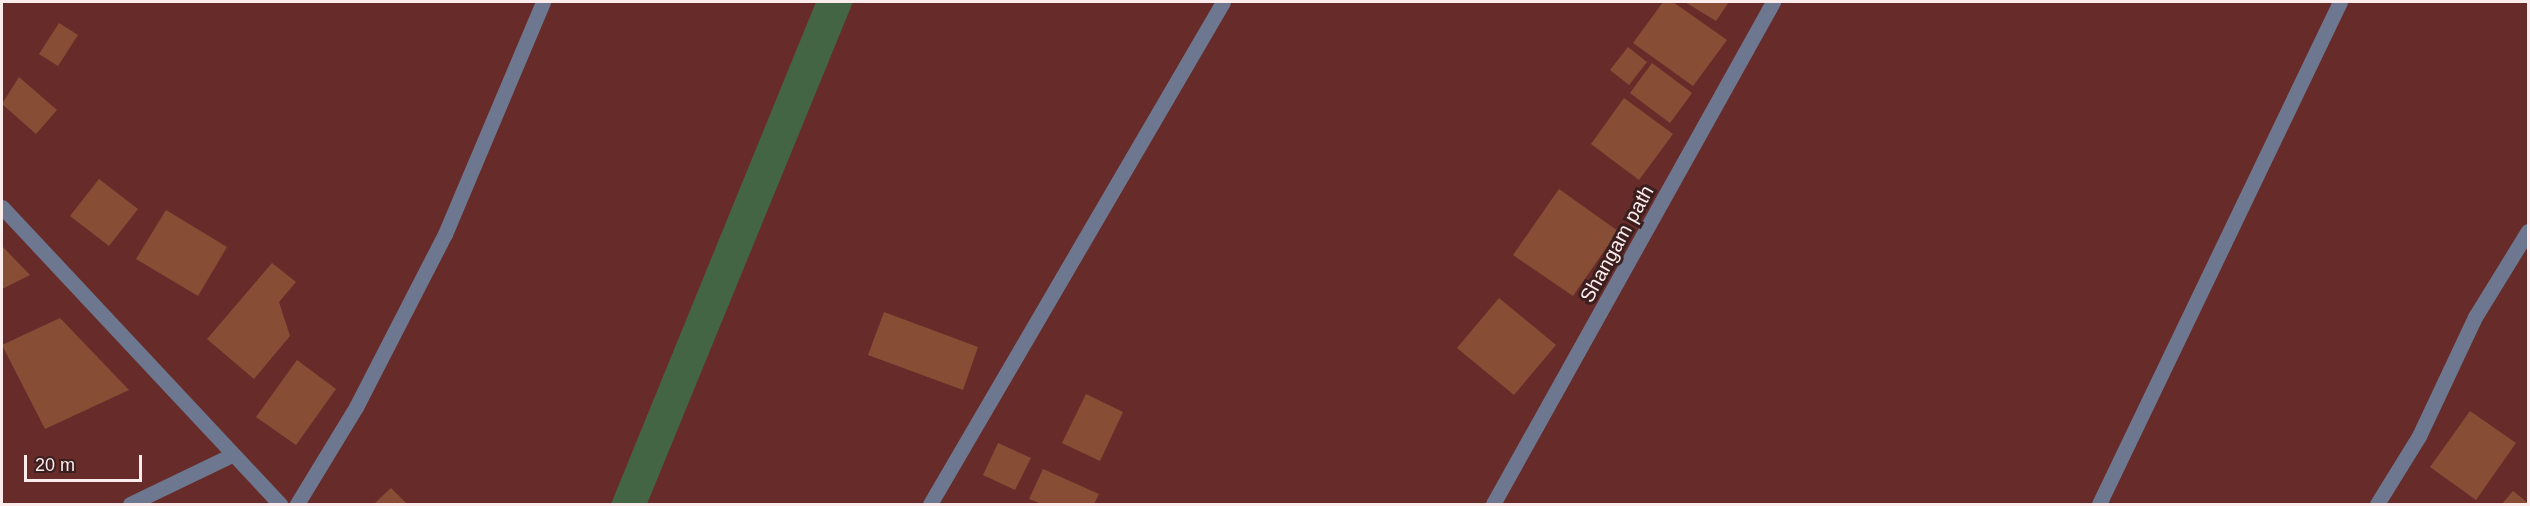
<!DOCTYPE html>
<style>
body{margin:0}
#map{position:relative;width:2530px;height:506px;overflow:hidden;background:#672c2a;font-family:Arial,sans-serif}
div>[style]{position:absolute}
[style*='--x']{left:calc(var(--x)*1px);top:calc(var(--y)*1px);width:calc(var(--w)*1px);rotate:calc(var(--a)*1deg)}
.green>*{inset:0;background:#446543}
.building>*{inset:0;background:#874e35}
.minor>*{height:15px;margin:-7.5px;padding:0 7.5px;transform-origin:7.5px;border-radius:7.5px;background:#6d7890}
span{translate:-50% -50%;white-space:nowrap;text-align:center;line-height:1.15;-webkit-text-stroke:6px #3a1f1e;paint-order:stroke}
.street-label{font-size:20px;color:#fceceb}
.frame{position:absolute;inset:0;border:3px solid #fceceb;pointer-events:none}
.scale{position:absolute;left:24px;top:455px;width:118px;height:27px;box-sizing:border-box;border:3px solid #fceceb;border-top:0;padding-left:8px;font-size:18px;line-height:21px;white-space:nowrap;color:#fceceb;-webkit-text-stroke:4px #3a1f1e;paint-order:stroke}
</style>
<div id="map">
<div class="green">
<div style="clip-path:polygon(816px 2px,853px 2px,647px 504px,611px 504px)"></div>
</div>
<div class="building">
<div style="clip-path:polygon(1663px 2px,1673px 2px,1727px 40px,1693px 86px,1633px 43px)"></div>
<div style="clip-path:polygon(1685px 2px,1729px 2px,1716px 21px)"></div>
<div style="clip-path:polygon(59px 23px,78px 35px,58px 66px,39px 54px)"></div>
<div style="clip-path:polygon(1628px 47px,1647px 62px,1629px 85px,1610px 70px)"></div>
<div style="clip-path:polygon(1652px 63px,1692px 93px,1670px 123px,1630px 93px)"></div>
<div style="clip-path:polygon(19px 77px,57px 110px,36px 134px,2px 104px)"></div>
<div style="clip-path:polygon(1624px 98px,1673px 134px,1639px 180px,1591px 144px)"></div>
<div style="clip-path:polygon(99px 179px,138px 209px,109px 246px,70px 216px)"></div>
<div style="clip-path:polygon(1559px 189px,1618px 231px,1573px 296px,1513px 255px)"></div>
<div style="clip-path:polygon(166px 210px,227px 247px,198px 296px,136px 259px)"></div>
<div style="clip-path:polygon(2px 246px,30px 275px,2px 289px)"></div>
<div style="clip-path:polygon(272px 263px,296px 282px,279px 302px,290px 336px,254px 379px,207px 339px)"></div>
<div style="clip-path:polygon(1499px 298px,1556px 345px,1514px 395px,1457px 348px)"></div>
<div style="clip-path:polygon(884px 312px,978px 347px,963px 390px,868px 355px)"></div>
<div style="clip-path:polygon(60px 318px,129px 390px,45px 429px,2px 345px)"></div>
<div style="clip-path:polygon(297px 360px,336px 389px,296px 445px,256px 417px)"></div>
<div style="clip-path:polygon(1086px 394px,1123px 412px,1100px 461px,1062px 443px)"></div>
<div style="clip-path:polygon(2470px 411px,2516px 443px,2476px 500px,2430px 467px)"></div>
<div style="clip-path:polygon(998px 443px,1031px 458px,1015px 490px,983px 475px)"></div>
<div style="clip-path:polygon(1043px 469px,1099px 494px,1094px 504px,1042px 504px,1029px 499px)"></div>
<div style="clip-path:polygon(391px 488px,407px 504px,374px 504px)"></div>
<div style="clip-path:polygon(2513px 491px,2528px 503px,2528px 504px,2502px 504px)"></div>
</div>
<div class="minor">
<div style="--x:2;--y:207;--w:407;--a:46.9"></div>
<div style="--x:130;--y:504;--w:113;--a:-25.7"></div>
<div style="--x:297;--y:504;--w:114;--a:-58.7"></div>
<div style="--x:356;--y:407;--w:195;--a:-62.8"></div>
<div style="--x:445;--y:234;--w:252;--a:-67.1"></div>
<div style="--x:930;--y:504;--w:581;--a:-59.73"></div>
<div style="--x:1493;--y:504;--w:575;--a:-60.85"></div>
<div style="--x:2099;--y:504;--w:557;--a:-64.36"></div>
<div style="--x:2377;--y:504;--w:80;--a:-58.3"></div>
<div style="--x:2419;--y:436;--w:132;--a:-64.8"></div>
<div style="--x:2475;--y:317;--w:101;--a:-58.4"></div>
</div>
<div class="street-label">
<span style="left:1617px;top:244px;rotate:-61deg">Shangam path</span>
</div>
<div class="frame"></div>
<div class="scale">20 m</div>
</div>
